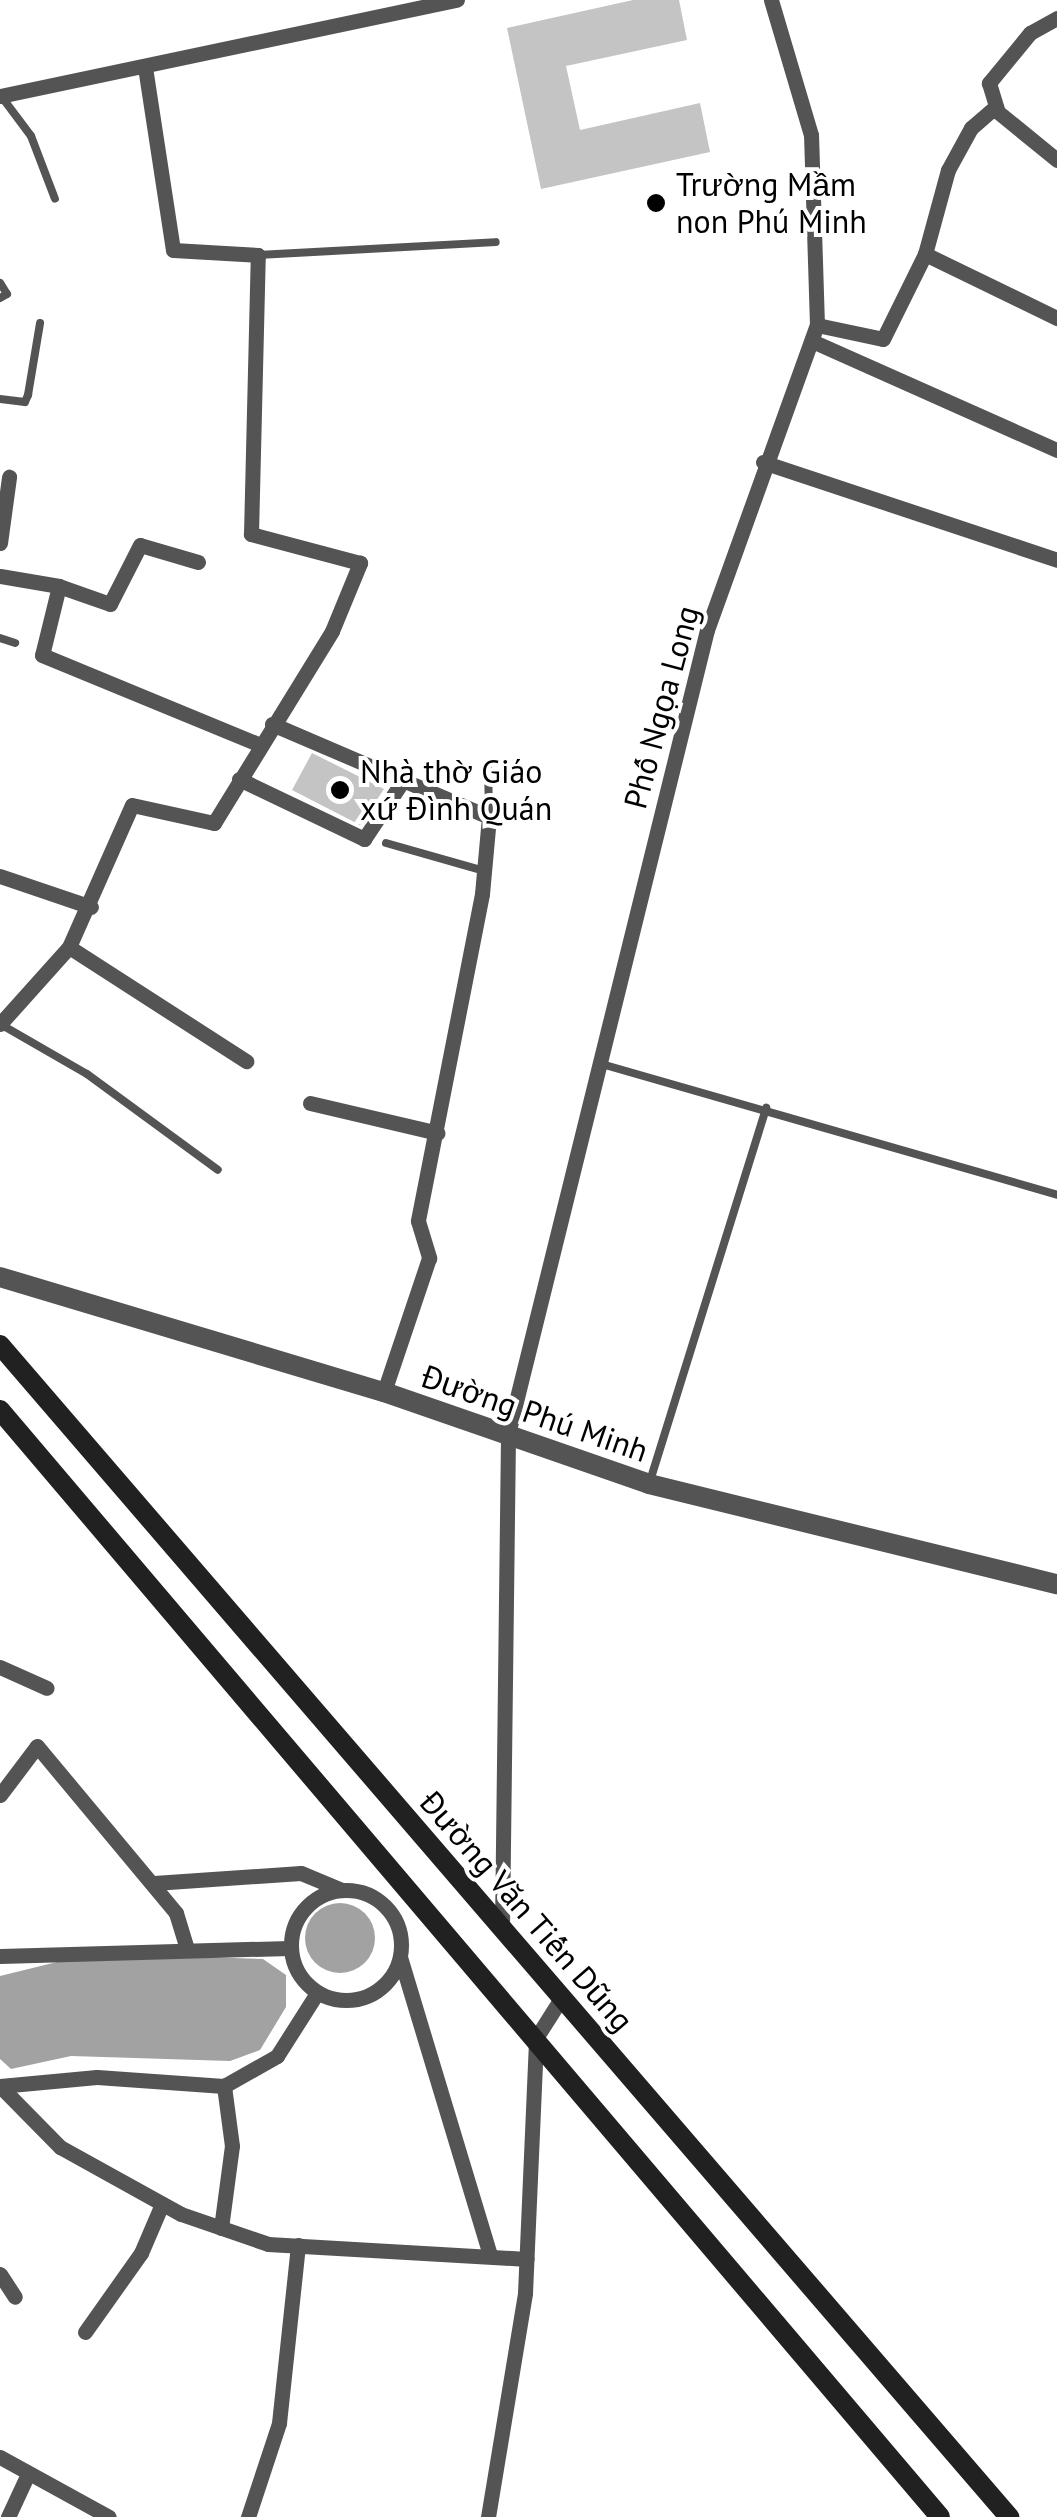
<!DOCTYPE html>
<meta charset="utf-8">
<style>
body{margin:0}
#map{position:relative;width:1057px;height:2517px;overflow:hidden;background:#fff;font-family:"PT Sans",sans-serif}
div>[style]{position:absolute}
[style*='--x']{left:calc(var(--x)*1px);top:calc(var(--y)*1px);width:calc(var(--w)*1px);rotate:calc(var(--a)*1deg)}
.water>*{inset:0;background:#a2a2a2}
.round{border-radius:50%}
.building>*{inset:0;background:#c4c4c4}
.service>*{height:8px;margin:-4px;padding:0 4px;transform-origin:4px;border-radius:4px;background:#545454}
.minor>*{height:15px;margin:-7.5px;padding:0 7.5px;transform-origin:7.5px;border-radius:7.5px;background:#545454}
.minor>.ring{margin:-7.5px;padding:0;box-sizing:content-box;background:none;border:15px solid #545454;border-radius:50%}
.tertiary>*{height:20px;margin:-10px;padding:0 10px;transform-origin:10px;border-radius:10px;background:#545454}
.secondary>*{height:20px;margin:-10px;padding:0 10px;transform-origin:10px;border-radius:10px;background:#212121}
.dots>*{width:28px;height:28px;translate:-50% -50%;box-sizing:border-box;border:5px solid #fff;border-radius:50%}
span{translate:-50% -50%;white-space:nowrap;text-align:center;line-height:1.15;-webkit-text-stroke:8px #fff;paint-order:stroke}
.poi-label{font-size:32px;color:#000}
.left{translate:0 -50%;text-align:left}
.street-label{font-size:32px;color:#000}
</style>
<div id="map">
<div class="water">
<div class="round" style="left:305px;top:1903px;width:70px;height:70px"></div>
<div style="clip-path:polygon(145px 1955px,263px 1959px,286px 1975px,286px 2007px,260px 2050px,230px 2061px,71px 2056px,11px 2069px,0 2059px,0 1976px,61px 1961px)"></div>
</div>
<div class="building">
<div style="clip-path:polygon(633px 0,679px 0,687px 40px,566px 66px,580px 130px,700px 103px,710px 152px,541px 189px,507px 28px)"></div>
<div style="clip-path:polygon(312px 753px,384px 789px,360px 825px,292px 790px)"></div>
</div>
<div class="service">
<div style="--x:1;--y:96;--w:50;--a:53.1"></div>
<div style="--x:31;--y:136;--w:67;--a:69.1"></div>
<div style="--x:258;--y:255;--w:238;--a:-3.1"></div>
<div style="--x:0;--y:298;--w:8;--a:-30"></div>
<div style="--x:7;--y:294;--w:13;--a:-122"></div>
<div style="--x:0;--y:399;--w:25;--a:7"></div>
<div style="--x:25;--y:402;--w:8;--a:-67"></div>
<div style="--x:28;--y:395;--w:73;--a:-80.5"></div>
<div style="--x:0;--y:638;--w:16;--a:18"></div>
<div style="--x:488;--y:763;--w:54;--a:88.9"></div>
<div style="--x:386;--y:843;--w:102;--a:15.9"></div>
<div style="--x:0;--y:1024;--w:100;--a:29.9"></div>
<div style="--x:87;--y:1074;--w:162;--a:36.2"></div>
<div style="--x:605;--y:1065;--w:470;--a:16"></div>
<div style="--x:650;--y:1481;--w:391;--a:-72.7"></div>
</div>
<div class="minor">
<div style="--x:1057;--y:18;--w:31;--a:151"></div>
<div style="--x:1030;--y:33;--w:65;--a:129.4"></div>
<div style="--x:989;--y:83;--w:30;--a:73"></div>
<div style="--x:998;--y:112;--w:76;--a:39.1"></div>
<div style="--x:0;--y:96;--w:467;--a:-11.9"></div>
<div style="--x:925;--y:254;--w:147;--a:25.9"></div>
<div style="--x:817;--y:325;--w:67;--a:12"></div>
<div style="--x:883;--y:339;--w:95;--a:-63.7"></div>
<div style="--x:925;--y:254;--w:87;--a:-74.7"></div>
<div style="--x:948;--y:170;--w:48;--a:-61.3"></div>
<div style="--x:971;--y:128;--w:33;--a:-41"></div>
<div style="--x:812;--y:341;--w:268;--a:24"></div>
<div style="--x:763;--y:462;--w:310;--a:18.4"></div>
<div style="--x:0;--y:543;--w:67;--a:-82.2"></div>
<div style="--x:198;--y:562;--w:60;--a:-163.7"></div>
<div style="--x:140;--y:545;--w:66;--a:117"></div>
<div style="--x:110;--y:604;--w:54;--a:-160.6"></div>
<div style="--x:59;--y:586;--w:71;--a:103.8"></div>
<div style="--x:42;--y:655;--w:236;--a:22.4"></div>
<div style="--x:0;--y:576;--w:60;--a:9.6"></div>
<div style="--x:272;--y:724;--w:236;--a:23.2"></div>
<div style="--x:489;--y:817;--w:77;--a:95.2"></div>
<div style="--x:482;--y:894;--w:333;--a:101.1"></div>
<div style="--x:418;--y:1221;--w:39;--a:73"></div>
<div style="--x:429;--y:1258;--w:141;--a:108.6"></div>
<div style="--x:239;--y:779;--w:139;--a:25.6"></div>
<div style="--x:364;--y:839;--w:69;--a:-56.3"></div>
<div style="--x:0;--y:876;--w:96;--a:18.8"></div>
<div style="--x:69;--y:947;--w:211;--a:32.8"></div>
<div style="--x:0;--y:1024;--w:103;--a:-48.1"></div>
<div style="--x:69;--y:947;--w:155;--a:-66.1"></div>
<div style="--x:132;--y:805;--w:84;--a:12.4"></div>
<div style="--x:214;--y:823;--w:225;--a:-58.4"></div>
<div style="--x:332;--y:631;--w:74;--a:-67.6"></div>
<div style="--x:360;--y:563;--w:113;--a:-165.1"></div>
<div style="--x:251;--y:534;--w:279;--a:-88.6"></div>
<div style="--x:258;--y:255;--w:85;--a:-176.6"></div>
<div style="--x:173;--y:250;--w:184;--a:-98.7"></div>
<div style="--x:310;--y:1103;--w:131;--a:13.2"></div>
<div style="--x:0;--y:1667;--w:51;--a:24.1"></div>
<div style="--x:0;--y:1795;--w:61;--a:-52.9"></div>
<div style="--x:37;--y:1746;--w:217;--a:50.2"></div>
<div style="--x:176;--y:1913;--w:37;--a:73"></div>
<div style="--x:154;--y:1883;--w:147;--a:-3.9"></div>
<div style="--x:301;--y:1873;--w:44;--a:22.5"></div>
<div class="ring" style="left:291px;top:1890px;width:95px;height:95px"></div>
<div style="--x:502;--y:1927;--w:493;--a:-89.3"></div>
<div style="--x:508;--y:1434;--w:828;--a:-76.1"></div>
<div style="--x:707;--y:630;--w:324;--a:-70.2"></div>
<div style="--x:817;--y:325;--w:190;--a:-91.8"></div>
<div style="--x:811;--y:135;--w:141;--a:-106.5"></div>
<div style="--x:0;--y:1956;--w:290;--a:-1.6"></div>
<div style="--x:400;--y:1957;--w:312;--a:73.2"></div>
<div style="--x:0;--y:2086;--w:86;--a:45.5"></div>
<div style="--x:60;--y:2147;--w:138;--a:29"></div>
<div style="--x:181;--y:2214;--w:92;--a:19"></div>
<div style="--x:268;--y:2244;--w:259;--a:3.3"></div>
<div style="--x:0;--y:2086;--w:97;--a:-5.3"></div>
<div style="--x:97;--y:2077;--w:127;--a:4.1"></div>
<div style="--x:224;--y:2086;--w:61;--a:-29.5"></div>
<div style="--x:277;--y:2056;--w:75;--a:-57.6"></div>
<div style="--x:221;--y:2228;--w:83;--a:-82.4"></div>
<div style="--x:232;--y:2146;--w:61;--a:-97.6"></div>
<div style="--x:0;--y:2274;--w:27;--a:57"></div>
<div style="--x:85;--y:2332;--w:97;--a:-54.7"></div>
<div style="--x:141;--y:2253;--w:53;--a:-66.8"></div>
<div style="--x:0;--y:2457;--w:124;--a:28.8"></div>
<div style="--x:8;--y:2517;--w:45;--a:-65.1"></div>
<div style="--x:248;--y:2517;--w:99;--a:-71.7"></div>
<div style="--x:279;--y:2423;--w:179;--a:-83.9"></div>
<div style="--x:488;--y:2517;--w:227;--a:-80.6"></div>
<div style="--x:525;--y:2293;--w:255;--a:-87.5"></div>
<div style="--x:536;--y:2038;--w:49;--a:-57.6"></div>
</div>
<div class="tertiary">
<div style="--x:0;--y:1277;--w:401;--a:16.7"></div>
<div style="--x:384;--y:1392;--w:281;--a:19.1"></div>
<div style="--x:649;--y:1484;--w:420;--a:13.8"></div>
</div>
<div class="secondary">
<div style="--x:0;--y:1345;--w:1547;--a:49.27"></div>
<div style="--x:0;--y:1410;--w:1452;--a:49.66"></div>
</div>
<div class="dots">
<div style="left:656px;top:203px;background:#000"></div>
<div style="left:340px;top:790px;background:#000"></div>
</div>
<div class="poi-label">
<span class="left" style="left:676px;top:203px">Trường Mầm<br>non Phú Minh</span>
<span class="left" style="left:360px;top:790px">Nhà thờ Giáo<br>xứ Đình Quán</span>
</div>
<div class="street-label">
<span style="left:661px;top:707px;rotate:-75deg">Phố Ngọa Long</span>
<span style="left:535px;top:1413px;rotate:19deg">Đường Phú Minh</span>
<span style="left:527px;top:1911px;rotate:49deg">Đường Văn Tiến Dũng</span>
</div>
</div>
